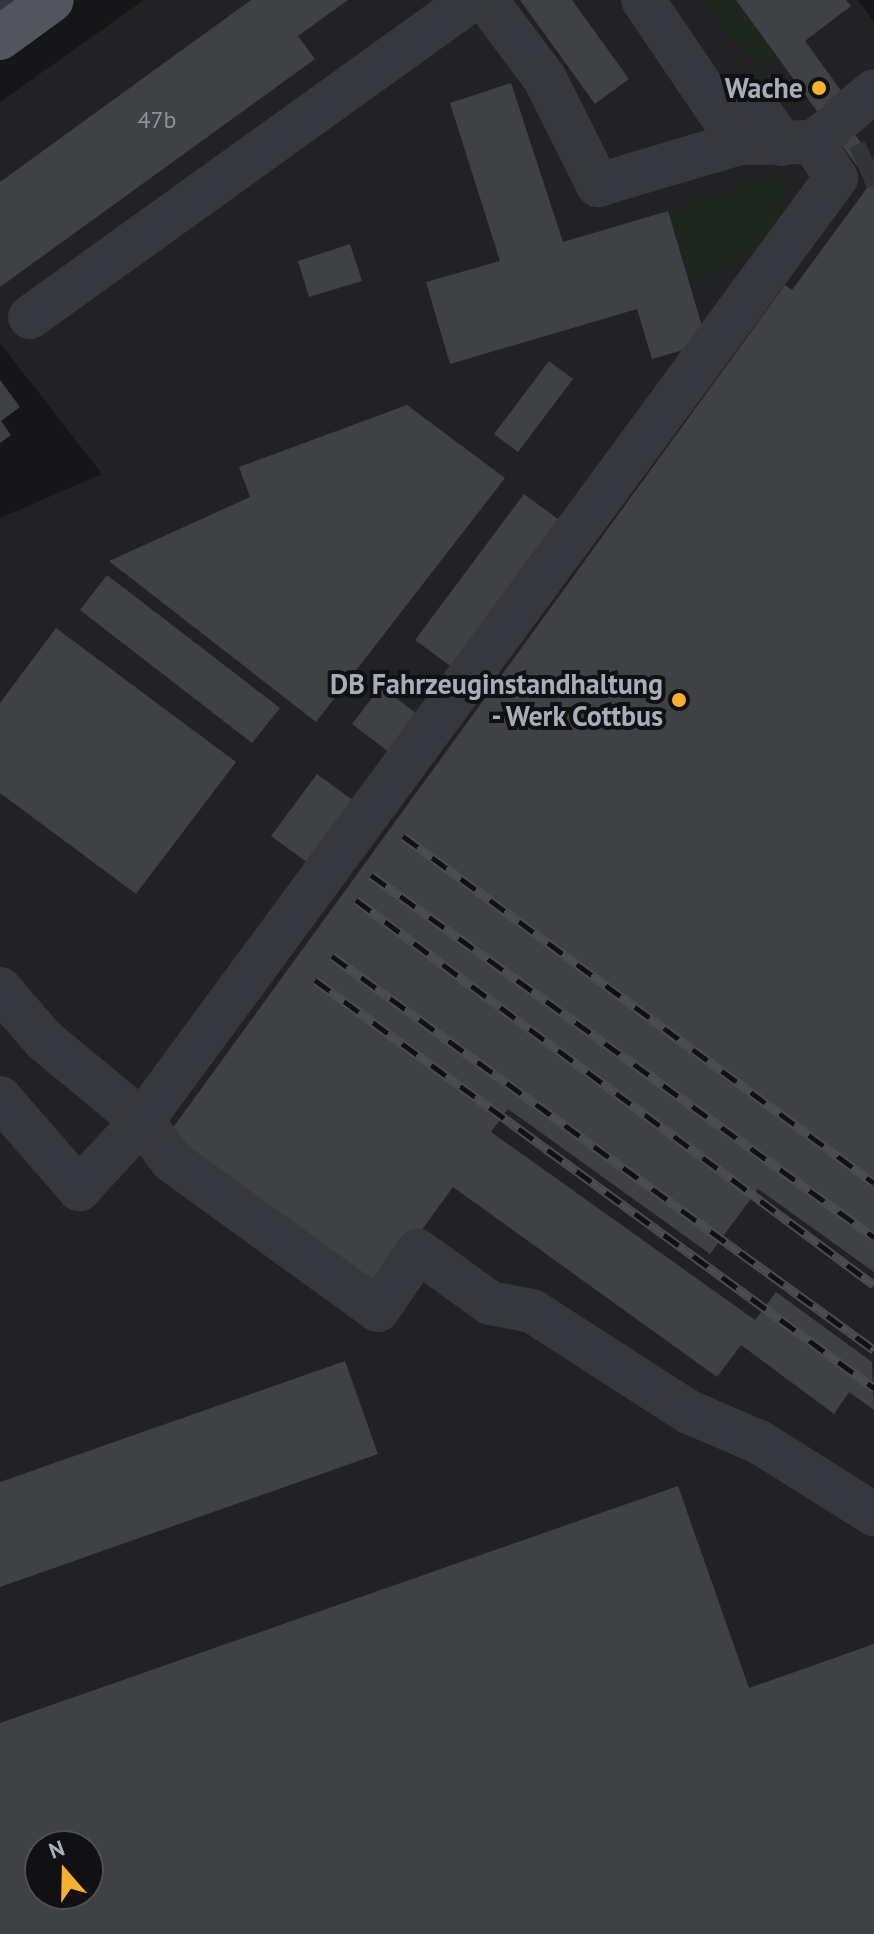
<!DOCTYPE html>
<style>
body{margin:0}
#map{position:relative;width:874px;height:1934px;overflow:hidden;background:#161618;font-family:"PT Sans",sans-serif}
div>[style]{position:absolute}
[style*='--x']{left:calc(var(--x)*1px);top:calc(var(--y)*1px);width:calc(var(--w)*1px);rotate:calc(var(--a)*1deg)}
.built>*{inset:0;background:#222225}
.green>*{inset:0;background:#1e261f}
.building>*{inset:0;background:#404145}
.minor-tunnel>*{height:44px;margin-top:-22px;transform-origin:0;background:repeating-linear-gradient(90deg,#333438 0 44px,transparent 0 66px)}
.minor>*{height:44px;margin:-22px;padding:0 22px;transform-origin:22px;border-radius:22px;background:#37383d}
.major>*{height:44px;margin:-22px;padding:0 22px;transform-origin:22px;border-radius:22px;background:#53555c}
.rail>*{height:9px;margin-top:-4.5px;transform-origin:0;background:repeating-linear-gradient(90deg,#111113 0 18px,#4a4c52 0 36px);box-sizing:border-box;border-block:2px solid #4a4c52}
.dots>*{width:22px;height:22px;translate:-50% -50%;box-sizing:border-box;border:4px solid #111113;border-radius:50%}
span{translate:-50% -50%;white-space:nowrap;text-align:center;line-height:1.15;-webkit-text-stroke:8px #111113;paint-order:stroke}
.number-label{font-size:24px;color:#8e929b}
.number-label span{-webkit-text-stroke-width:0}
.poi-label{font-size:28px;color:#a8adb8;font-weight:700}
.right{translate:-100% -50%;text-align:right}
.north{position:absolute;left:24px;top:1830px;width:80px;height:80px;box-sizing:border-box;background:#111113;border:2px solid #4d4f55;border-radius:50%;rotate:340deg;font-size:22px;font-weight:700;line-height:32px;text-align:center;color:#a8adb8}
.north::after{content:'';display:block;margin:auto;width:28px;height:36px;background:#f2b134;clip-path:polygon(50% 0,100% 100%,50% 72%,0 100%)}
</style>
<div id="map">
<div class="built">
<div style="clip-path:polygon(evenodd,144px 0,858px 0,874px 22px,874px 1934px,0 1934px,0 518px,102px 474px,0 343px,0 102px,144px 0,40px 1846px,88px 1846px,88px 1894px,40px 1894px,40px 1846px)"></div>
</div>
<div class="green">
<div style="clip-path:polygon(703px 0,736px 0,777px 56px,755px 71px)"></div>
<div style="clip-path:polygon(789px 171px,776px 238px,691px 288px,668px 211px)"></div>
</div>
<div class="building">
<div style="clip-path:polygon(251px 0,348px 0,298px 36px,315px 59px,0 287px,0 182px)"></div>
<div style="clip-path:polygon(520px 0,572px 0,629px 79px,595px 104px)"></div>
<div style="clip-path:polygon(736px 0,846px 0,851px 6px,805px 41px,842px 92px,831px 101px,874px 161px,874px 1272px,758px 1189px,710px 1254px,508px 1109px,491px 1132px,755px 1320px,776px 1292px,872px 1362px,874px 1410px,849px 1392px,834px 1414px,741px 1345px,717px 1377px,453px 1187px,376px 1293px,164px 1140px,785px 285px,792px 290px,870px 184px)"></div>
<div style="clip-path:polygon(511px 83px,563px 242px,668px 211px,707px 343px,652px 359px,637px 309px,450px 364px,426px 282px,500px 261px,450px 103px)"></div>
<div style="clip-path:polygon(350px 244px,362px 281px,309px 297px,298px 261px)"></div>
<div style="clip-path:polygon(549px 361px,573px 379px,518px 452px,494px 434px)"></div>
<div style="clip-path:polygon(0 380px,20px 407px,1px 421px,11px 435px,0 443px)"></div>
<div style="clip-path:polygon(407px 405px,505px 478px,316px 722px,109px 561px,250px 497px,239px 467px)"></div>
<div style="clip-path:polygon(524px 494px,570px 528px,461px 674px,415px 640px)"></div>
<div style="clip-path:polygon(107px 575px,280px 708px,252px 743px,80px 610px)"></div>
<div style="clip-path:polygon(56px 628px,236px 762px,136px 894px,0 793px,0 703px)"></div>
<div style="clip-path:polygon(381px 686px,422px 718px,393px 755px,352px 724px)"></div>
<div style="clip-path:polygon(317px 774px,358px 804px,312px 866px,271px 836px)"></div>
<div style="clip-path:polygon(345px 1361px,378px 1454px,0 1587px,0 1482px)"></div>
<div style="clip-path:polygon(evenodd,678px 1486px,749px 1688px,874px 1644px,874px 1934px,0 1934px,0 1723px,678px 1486px,40px 1846px,88px 1846px,88px 1894px,40px 1894px,40px 1846px)"></div>
</div>
<div class="minor-tunnel">
<div style="--x:858;--y:168;--w:17;--a:-24"></div>
</div>
<div class="minor">
<div style="--x:4;--y:0;--w:28;--a:51"></div>
<div style="--x:486;--y:0;--w:99;--a:53.2"></div>
<div style="--x:545;--y:79;--w:119;--a:63.4"></div>
<div style="--x:598;--y:185;--w:148;--a:-16.5"></div>
<div style="--x:740;--y:143;--w:73;--a:-0.8"></div>
<div style="--x:813;--y:142;--w:21;--a:-37"></div>
<div style="--x:643;--y:0;--w:173;--a:55.9"></div>
<div style="--x:753;--y:102;--w:51;--a:55.4"></div>
<div style="--x:843;--y:117;--w:40;--a:-40"></div>
<div style="--x:30;--y:317;--w:543;--a:-35.71"></div>
<div style="--x:0;--y:989;--w:67;--a:49.2"></div>
<div style="--x:44;--y:1040;--w:127;--a:39.6"></div>
<div style="--x:142;--y:1121;--w:50;--a:53.1"></div>
<div style="--x:172;--y:1161;--w:254;--a:35.9"></div>
<div style="--x:378;--y:1310;--w:71;--a:-55.9"></div>
<div style="--x:418;--y:1251;--w:89;--a:35.8"></div>
<div style="--x:490;--y:1303;--w:43;--a:10.8"></div>
<div style="--x:532;--y:1311;--w:187;--a:32.8"></div>
<div style="--x:689;--y:1412;--w:76;--a:23.2"></div>
<div style="--x:759;--y:1442;--w:136;--a:32.1"></div>
<div style="--x:0;--y:1098;--w:121;--a:49"></div>
<div style="--x:79;--y:1189;--w:93;--a:-47.2"></div>
<div style="--x:142;--y:1121;--w:1171;--a:-53.65"></div>
<div style="--x:836;--y:178;--w:43;--a:-122.6"></div>
</div>
<div class="major">
<div style="--x:0;--y:38;--w:64;--a:-36.2"></div>
</div>
<div class="rail">
<div style="--x:403;--y:836;--w:585;--a:36.38"></div>
<div style="--x:371;--y:875;--w:620;--a:35.74"></div>
<div style="--x:356;--y:900;--w:645;--a:36.62"></div>
<div style="--x:332;--y:956;--w:670;--a:36.01"></div>
<div style="--x:315;--y:980;--w:692;--a:36.12"></div>
</div>
<div class="dots">
<div style="left:819px;top:88px;background:#f2b134"></div>
<div style="left:679px;top:700px;background:#f2b134"></div>
</div>
<div class="number-label">
<span style="left:157px;top:120px">47b</span>
</div>
<div class="poi-label">
<span class="right" style="left:803px;top:88px">Wache</span>
<span class="right" style="left:663px;top:700px">DB Fahrzeuginstandhaltung<br>- Werk Cottbus</span>
</div>
<div class="north">N</div>
</div>
